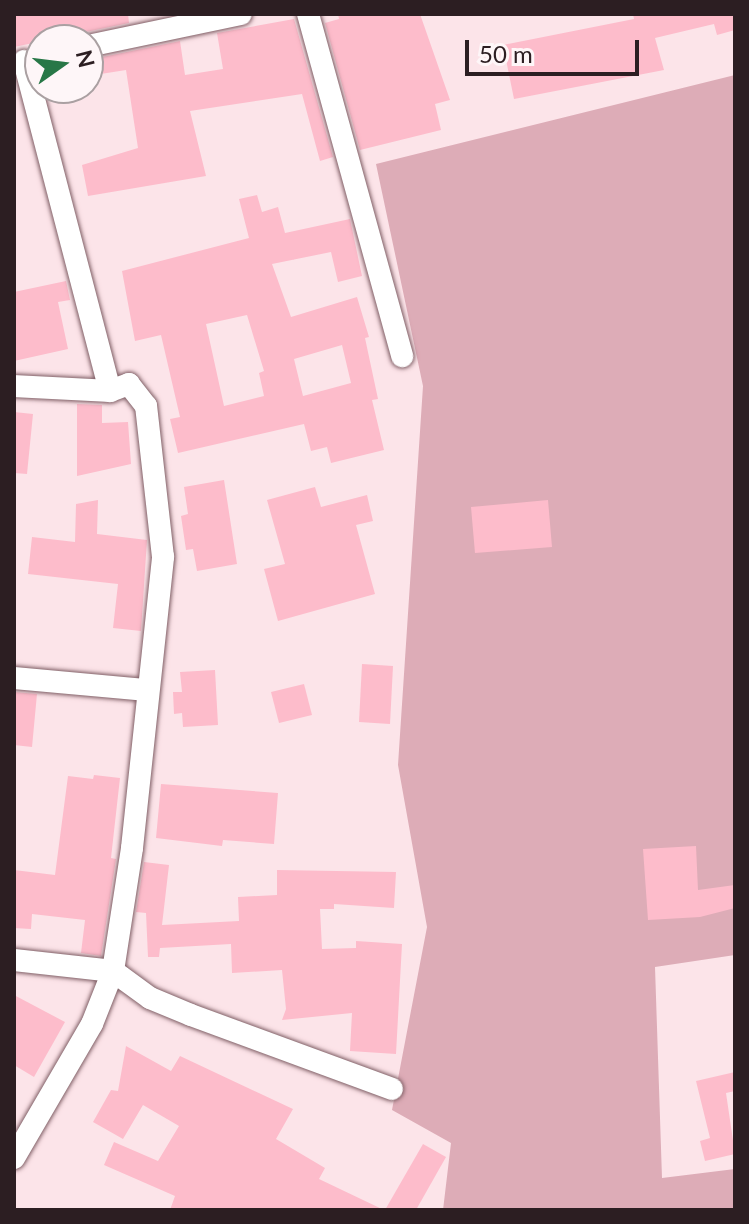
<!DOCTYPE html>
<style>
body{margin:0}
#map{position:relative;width:749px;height:1224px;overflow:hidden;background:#fce4e9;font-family:Lato,sans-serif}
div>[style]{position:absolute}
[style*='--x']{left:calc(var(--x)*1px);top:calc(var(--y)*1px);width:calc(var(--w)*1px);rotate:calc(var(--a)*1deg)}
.green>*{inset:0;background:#ddacb7}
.building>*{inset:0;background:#fdbccb}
.roads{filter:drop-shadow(0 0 2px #805f66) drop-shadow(0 0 2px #805f66)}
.minor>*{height:22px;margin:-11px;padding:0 11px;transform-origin:11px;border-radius:11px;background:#fff}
span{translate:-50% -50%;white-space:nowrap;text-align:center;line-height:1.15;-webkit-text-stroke:8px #fef6f8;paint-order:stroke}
.frame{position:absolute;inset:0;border:16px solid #2c1e22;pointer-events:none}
.north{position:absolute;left:24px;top:24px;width:80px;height:80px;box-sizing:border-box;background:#fef6f8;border:2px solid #aaa0a2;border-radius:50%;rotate:76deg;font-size:22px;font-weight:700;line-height:32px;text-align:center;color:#2c1e22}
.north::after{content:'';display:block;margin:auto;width:28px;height:36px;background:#287747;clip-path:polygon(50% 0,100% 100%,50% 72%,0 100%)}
.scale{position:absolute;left:465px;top:40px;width:174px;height:36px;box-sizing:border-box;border:4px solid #2c1e22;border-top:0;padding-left:10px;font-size:24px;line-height:28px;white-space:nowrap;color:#2c1e22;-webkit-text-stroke:6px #fef6f8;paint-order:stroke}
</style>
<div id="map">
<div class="green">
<div style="clip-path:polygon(735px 75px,735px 955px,655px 967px,662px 1178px,735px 1169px,735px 1210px,443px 1210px,451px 1143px,392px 1110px,427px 927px,398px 765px,423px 386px,376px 164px)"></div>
</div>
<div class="building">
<div style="clip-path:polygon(14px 14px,128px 14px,129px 23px,14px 47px)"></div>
<div style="clip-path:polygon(338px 14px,420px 14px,450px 100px,435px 104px,441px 130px,360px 150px,325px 23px,339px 19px)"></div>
<div style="clip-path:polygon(633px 14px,735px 14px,735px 30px,717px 35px,714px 24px,655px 38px,664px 70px,514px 99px,503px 45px,634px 19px)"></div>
<div style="clip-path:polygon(294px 19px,333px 157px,320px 161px,302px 94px,190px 111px,206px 176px,88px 196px,82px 165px,138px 148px,126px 70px,88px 76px,88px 60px,180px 41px,185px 75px,223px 69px,217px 33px)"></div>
<div style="clip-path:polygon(evenodd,257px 195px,262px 212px,278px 207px,285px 233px,350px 219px,362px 276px,338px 282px,331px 252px,272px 264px,291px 317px,357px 297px,369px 337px,365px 338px,378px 399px,372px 400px,384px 450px,331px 463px,327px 447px,311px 451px,304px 424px,178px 453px,170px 419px,180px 417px,161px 335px,135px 341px,122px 271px,249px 238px,239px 199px,257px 195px,247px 315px,264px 371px,259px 373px,264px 396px,224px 406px,206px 324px,247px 315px,257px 195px,342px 345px,351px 383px,303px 396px,294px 359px,342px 345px)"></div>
<div style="clip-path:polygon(66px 281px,70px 300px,58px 302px,68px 349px,14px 361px,14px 292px)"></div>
<div style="clip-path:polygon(77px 404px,102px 405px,102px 423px,128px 422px,131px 464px,77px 476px)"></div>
<div style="clip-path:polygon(14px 412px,33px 414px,27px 474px,14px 473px)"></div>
<div style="clip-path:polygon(224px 480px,237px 564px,197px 571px,193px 549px,186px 550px,181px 516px,188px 514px,184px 487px)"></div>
<div style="clip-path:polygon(315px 487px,321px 507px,367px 495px,373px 521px,356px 525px,375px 594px,278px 621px,264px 569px,285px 564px,267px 500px)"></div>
<div style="clip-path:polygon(98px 500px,97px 534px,147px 540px,141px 631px,113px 628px,118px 584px,28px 574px,32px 537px,75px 542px,76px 504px)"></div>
<div style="clip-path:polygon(548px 500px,552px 547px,475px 553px,471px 507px)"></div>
<div style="clip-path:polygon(362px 664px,393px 666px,390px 724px,359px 722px)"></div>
<div style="clip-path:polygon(215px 670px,218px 725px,183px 727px,182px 713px,174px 714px,173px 692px,182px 692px,180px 672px)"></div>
<div style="clip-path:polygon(304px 684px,312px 715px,279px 723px,271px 692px)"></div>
<div style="clip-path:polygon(14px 692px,37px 694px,32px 747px,14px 745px)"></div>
<div style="clip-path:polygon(94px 775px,120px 778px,111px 858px,116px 859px,101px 956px,81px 953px,85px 920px,32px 914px,31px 929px,14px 928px,14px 870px,55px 875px,68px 776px,93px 779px)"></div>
<div style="clip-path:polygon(161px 784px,278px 793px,274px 844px,223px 840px,222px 846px,156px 838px)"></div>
<div style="clip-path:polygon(696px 846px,698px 890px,735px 885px,735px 908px,700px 917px,648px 920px,643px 849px)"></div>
<div style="clip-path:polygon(144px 862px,169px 865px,162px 925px,239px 921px,238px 897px,277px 895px,277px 870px,396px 872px,394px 908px,334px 904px,334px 909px,320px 909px,322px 949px,356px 948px,356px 941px,402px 944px,396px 1054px,350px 1051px,352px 1013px,282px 1020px,286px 1009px,282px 970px,232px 973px,231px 944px,160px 948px,159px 957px,148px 957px,146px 913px,136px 912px)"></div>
<div style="clip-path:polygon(14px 995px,65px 1022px,34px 1077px,14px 1065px)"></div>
<div style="clip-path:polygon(126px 1046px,171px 1071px,180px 1056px,293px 1109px,276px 1139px,325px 1168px,319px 1179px,384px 1210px,170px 1210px,175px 1196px,104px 1165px,114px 1142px,158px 1161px,179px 1126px,143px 1105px,123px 1139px,93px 1122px,111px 1090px,118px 1091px)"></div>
<div style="clip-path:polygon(735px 1072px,735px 1091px,726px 1093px,735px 1154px,705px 1161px,700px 1141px,710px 1138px,696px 1081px)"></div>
<div style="clip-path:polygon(423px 1144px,446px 1157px,416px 1210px,385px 1210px)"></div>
</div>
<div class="roads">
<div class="minor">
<div style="--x:308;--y:14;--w:355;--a:74.6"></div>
<div style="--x:88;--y:46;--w:156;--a:-11.8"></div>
<div style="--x:14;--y:386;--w:96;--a:3"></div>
<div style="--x:14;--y:678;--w:134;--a:5.2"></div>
<div style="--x:14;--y:960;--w:100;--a:6.3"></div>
<div style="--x:113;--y:971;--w:46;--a:36.1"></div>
<div style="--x:150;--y:998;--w:44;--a:22.5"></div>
<div style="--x:191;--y:1015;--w:214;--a:20.2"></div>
<div style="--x:14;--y:1158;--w:155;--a:-59.8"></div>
<div style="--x:92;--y:1024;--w:57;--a:-68.4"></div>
<div style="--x:113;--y:971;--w:124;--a:-81.2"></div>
<div style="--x:132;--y:848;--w:293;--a:-83.9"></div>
<div style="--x:163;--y:557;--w:152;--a:-96.4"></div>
<div style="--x:146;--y:406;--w:28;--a:-128"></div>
<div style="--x:129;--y:384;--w:20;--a:160"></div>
<div style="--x:110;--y:391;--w:341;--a:-104.6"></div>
</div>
</div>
<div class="frame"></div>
<div class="north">N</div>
<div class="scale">50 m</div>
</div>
